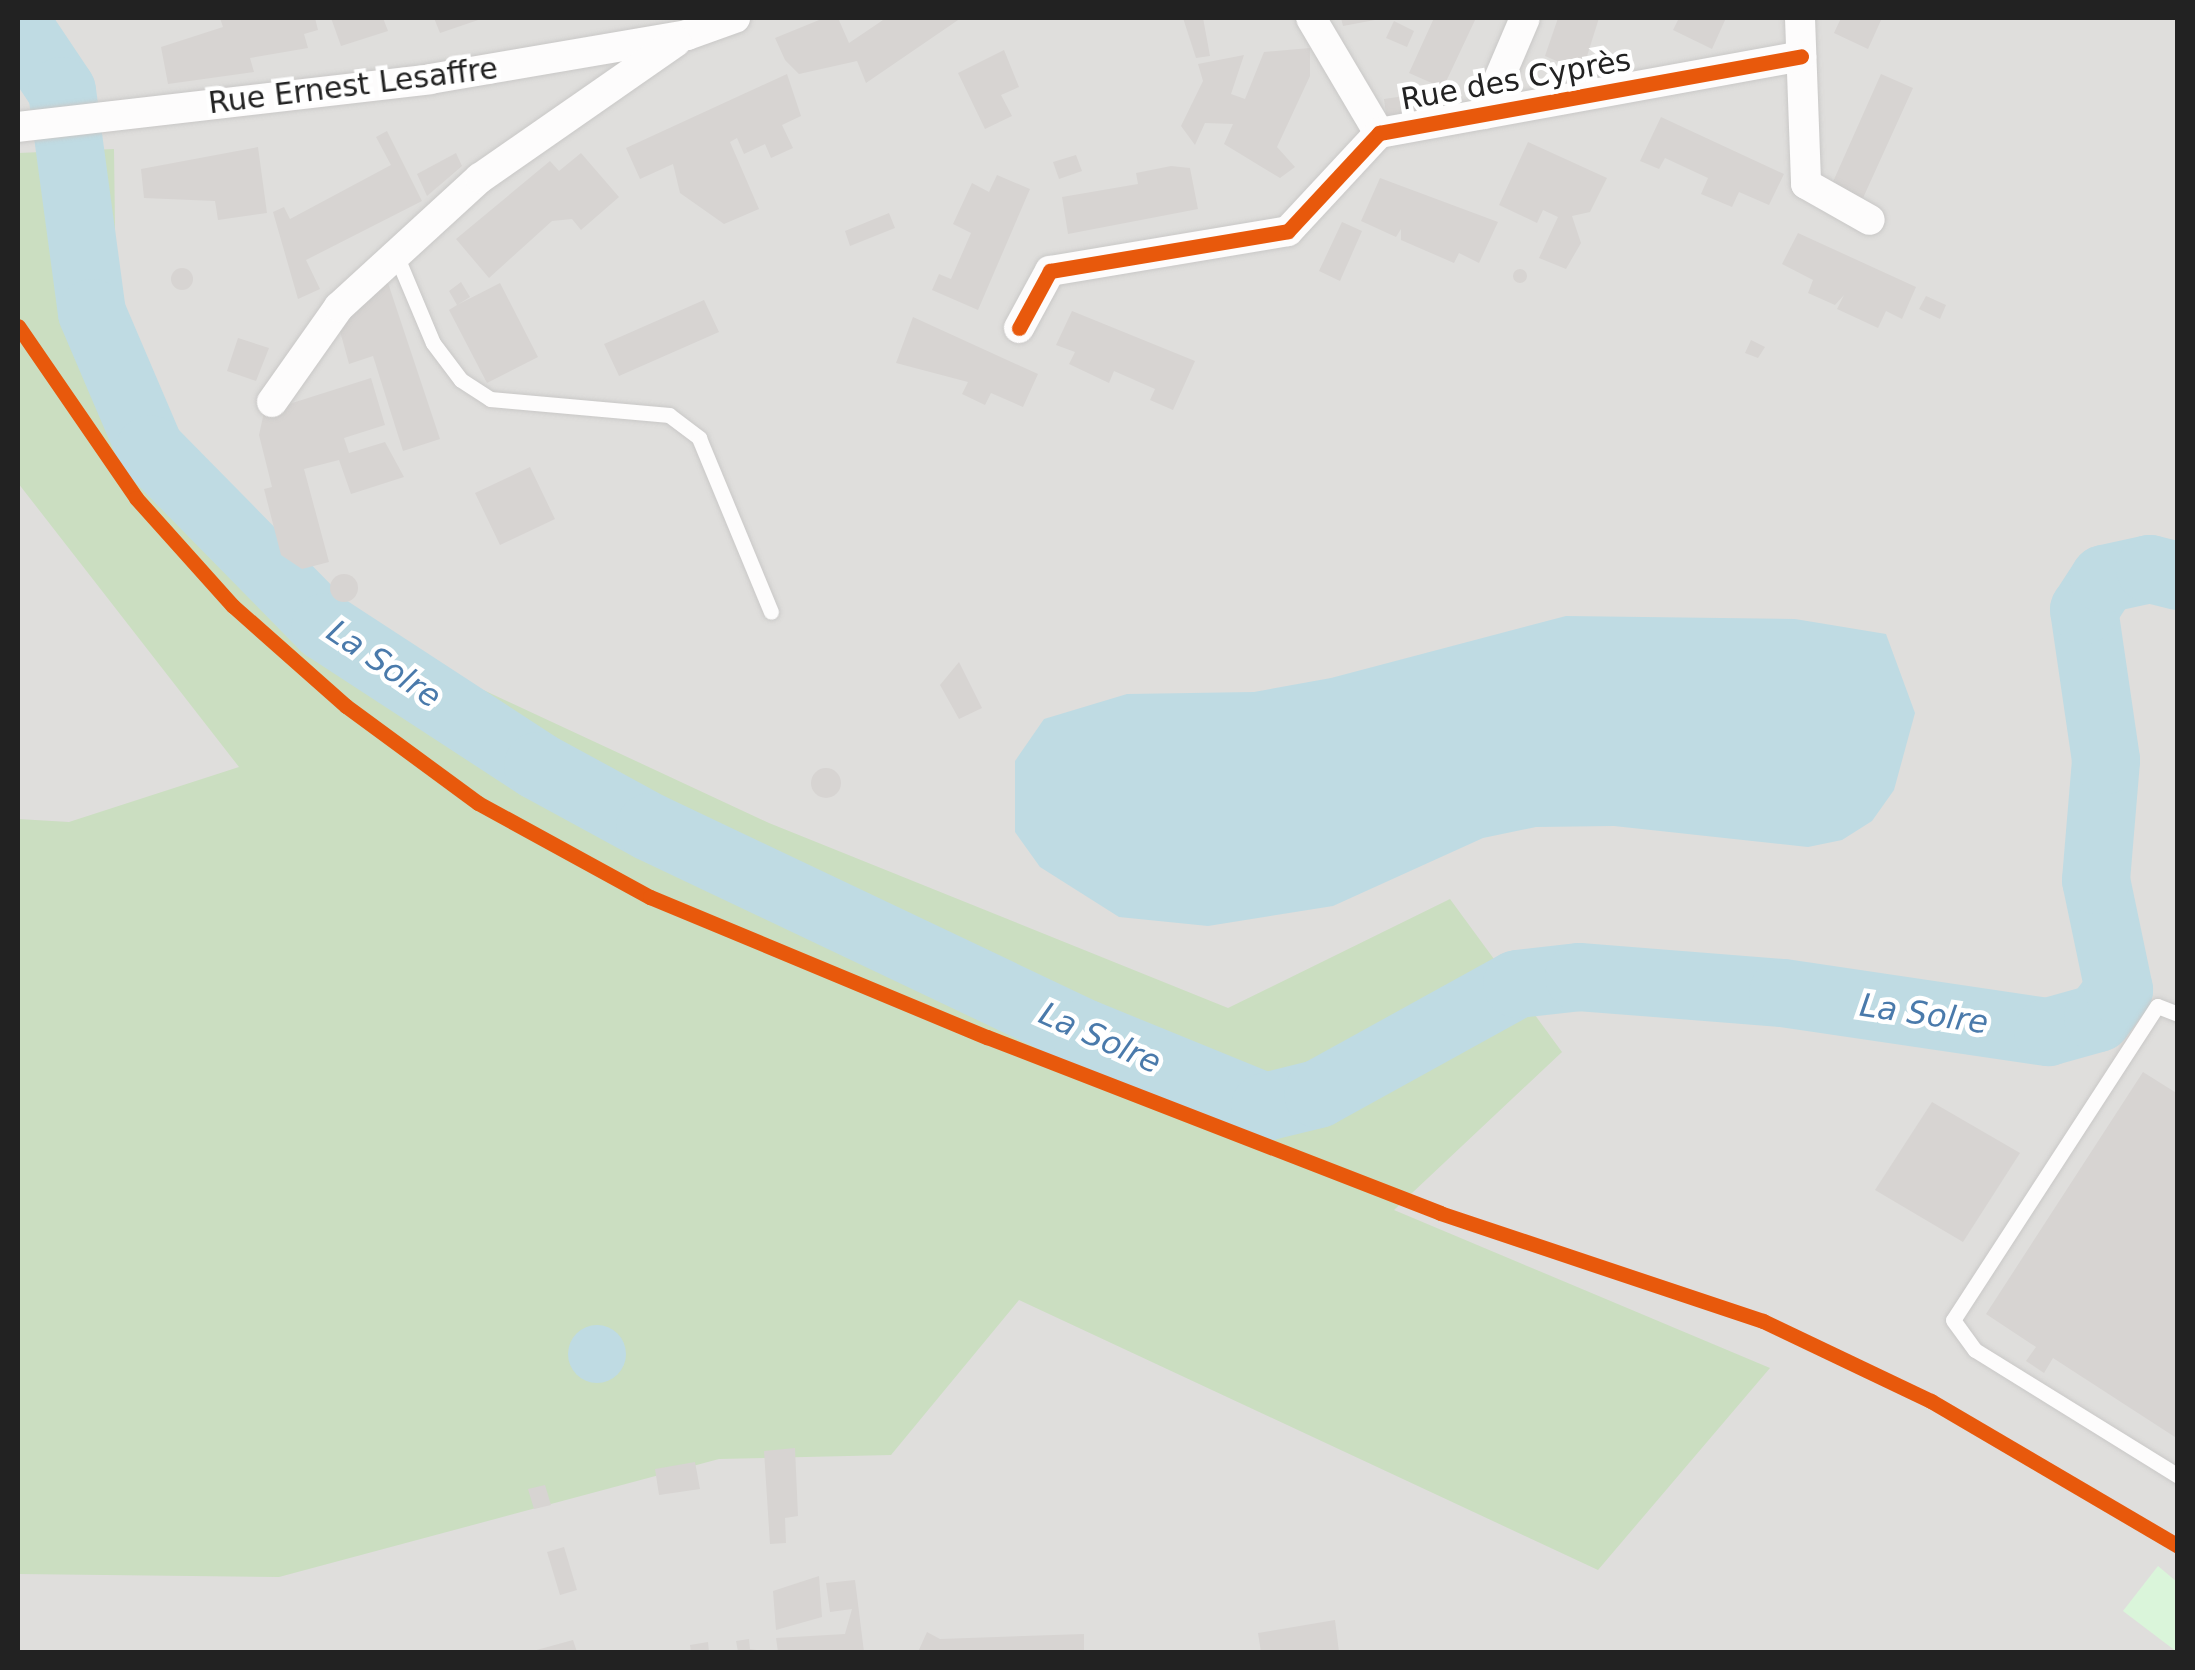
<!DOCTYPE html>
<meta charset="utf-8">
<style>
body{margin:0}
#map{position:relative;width:2195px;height:1670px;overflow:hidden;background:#f0eeeb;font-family:"DejaVu Sans",sans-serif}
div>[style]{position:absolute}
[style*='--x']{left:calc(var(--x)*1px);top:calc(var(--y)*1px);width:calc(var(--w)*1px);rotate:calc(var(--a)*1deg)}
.residential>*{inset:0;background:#dfdedc}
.forest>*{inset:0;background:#cbdec1}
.park>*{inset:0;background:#daf5da}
.water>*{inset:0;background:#bfdbe3}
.round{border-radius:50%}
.river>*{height:68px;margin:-34px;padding:0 34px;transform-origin:34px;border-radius:34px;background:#bfdbe3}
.building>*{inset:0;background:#d7d4d2}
.roads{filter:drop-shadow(0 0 2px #c9c8c7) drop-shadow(0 0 2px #c9c8c7)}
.service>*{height:15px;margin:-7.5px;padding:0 7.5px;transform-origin:7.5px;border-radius:7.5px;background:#fdfcfc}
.minor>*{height:30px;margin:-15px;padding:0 15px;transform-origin:15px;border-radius:15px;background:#fdfcfc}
.cycleway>*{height:15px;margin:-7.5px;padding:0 7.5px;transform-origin:7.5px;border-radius:7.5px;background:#e8590c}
span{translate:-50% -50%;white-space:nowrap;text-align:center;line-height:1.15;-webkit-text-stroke:9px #fff;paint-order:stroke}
.street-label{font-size:30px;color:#222}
.water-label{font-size:32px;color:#4a7aab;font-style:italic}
.frame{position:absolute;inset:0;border:20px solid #222;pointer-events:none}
</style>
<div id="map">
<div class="residential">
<div style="clip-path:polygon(18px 18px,2177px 18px,2177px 1652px,18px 1652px)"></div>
</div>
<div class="forest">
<div style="clip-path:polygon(114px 149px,116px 304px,211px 515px,434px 667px,769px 823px,1228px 1008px,1450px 899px,1562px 1052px,1394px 1210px,1770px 1368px,1598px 1570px,1019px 1300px,891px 1455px,719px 1459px,279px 1577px,18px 1574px,18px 819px,69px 822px,239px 767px,18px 483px,18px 153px)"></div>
</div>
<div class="park">
<div style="clip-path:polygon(2158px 1566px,2177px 1582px,2177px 1652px,2123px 1611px)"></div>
</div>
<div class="water">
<div style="clip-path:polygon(1566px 616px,1795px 619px,1886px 634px,1915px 713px,1894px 790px,1872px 821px,1842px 840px,1808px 847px,1614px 826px,1536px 827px,1483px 838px,1333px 906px,1208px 926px,1119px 917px,1040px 867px,1015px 832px,1015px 761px,1044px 719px,1127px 694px,1254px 692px,1331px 678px)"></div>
<div class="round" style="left:568px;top:1325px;width:58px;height:58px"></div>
</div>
<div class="river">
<div style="--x:18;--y:25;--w:79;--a:56.3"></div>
<div style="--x:62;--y:91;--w:224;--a:82.3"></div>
<div style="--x:92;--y:313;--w:148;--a:66.9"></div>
<div style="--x:150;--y:449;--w:250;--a:45.5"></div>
<div style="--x:325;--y:627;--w:254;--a:33.1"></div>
<div style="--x:538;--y:766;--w:128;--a:28.6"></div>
<div style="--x:650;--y:827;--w:480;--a:25.4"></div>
<div style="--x:1084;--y:1033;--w:196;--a:22.2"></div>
<div style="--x:1265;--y:1107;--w:55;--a:-13.8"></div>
<div style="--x:1318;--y:1094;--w:227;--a:-28.9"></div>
<div style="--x:1517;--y:984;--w:62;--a:-6.4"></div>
<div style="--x:1579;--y:977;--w:205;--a:4.5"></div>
<div style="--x:1783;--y:993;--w:268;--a:8.4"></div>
<div style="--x:2048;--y:1032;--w:52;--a:-15.6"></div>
<div style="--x:2098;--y:1018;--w:35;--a:-53"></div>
<div style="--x:2119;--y:990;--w:112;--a:-101.8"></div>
<div style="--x:2096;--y:880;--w:120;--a:-85.2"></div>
<div style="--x:2106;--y:760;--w:152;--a:-98.3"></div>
<div style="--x:2084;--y:610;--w:37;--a:-57"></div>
<div style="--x:2104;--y:579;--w:47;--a:-12.3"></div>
<div style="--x:2150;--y:569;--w:29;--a:14"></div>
</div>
<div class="building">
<div style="clip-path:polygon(220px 18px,315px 18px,318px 30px,304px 34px,308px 48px,250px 58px,254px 72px,168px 84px,161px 47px,223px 27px)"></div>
<div style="clip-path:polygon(331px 18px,383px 18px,388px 31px,341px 46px)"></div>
<div style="clip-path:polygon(434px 18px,484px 18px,440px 33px)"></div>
<div style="clip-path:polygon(824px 18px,838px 18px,849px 43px,886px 18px,961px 18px,866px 83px,857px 61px,799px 74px,785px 60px,775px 38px)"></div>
<div style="clip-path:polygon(1183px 18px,1203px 18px,1210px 56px,1196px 58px)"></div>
<div style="clip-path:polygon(1341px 18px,1380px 18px,1380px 19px,1343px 26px)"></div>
<div style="clip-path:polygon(1434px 18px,1476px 18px,1443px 88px,1409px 73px)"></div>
<div style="clip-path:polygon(1558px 18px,1599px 18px,1582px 72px,1545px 56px)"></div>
<div style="clip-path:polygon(1679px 18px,1726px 18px,1712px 49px,1673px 30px)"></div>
<div style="clip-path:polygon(1841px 18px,1882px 18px,1868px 49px,1834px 33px)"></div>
<div style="clip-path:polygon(1394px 21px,1414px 31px,1407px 47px,1386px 38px)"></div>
<div style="clip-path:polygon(1310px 48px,1310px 76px,1277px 147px,1295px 167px,1280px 178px,1224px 144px,1233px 124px,1205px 123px,1195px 145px,1181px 126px,1203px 81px,1198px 64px,1244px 55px,1231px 94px,1245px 99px,1264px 52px)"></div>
<div style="clip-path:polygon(1004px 50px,1019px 87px,1001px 95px,1012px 116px,985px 129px,958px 73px)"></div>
<div style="clip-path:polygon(787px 74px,801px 116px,782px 125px,793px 148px,771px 158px,765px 144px,744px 154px,737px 138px,730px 142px,759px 209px,724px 224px,680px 193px,673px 164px,640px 179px,626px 148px)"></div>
<div style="clip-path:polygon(1881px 74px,1913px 88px,1863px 198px,1832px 184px)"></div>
<div style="clip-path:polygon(1418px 94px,1422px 114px,1387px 121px,1384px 99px)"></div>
<div style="clip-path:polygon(1661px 117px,1784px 174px,1769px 205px,1739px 192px,1732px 207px,1701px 194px,1708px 178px,1665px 158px,1659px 169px,1640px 161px)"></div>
<div style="clip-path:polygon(387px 131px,422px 201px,306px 260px,320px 289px,298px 299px,273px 212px,284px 207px,290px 219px,391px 165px,376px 137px)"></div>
<div style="clip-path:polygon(1528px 142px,1607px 178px,1590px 212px,1572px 216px,1581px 243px,1566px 269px,1539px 258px,1558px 217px,1543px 210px,1537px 223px,1499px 205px)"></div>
<div style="clip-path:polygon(258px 147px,267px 213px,218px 220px,215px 201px,144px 198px,141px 169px)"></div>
<div style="clip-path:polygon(456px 153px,462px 166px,427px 196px,417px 174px)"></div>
<div style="clip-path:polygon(581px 153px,619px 197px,581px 230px,572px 219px,552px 221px,489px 278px,456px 239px,550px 161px,559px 171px)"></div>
<div style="clip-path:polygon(1076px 155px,1082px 171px,1059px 179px,1053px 162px)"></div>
<div style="clip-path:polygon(1171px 166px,1190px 168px,1198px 209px,1068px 234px,1062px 197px,1138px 184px,1136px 173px)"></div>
<div style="clip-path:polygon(997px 175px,1030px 189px,978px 310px,932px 290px,939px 274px,951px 279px,971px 233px,953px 224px,972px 183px,989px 192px)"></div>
<div style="clip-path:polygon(1380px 178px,1498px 222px,1479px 263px,1459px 253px,1454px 263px,1401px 240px,1401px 229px,1396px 237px,1361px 221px)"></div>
<div style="clip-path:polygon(889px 213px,895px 228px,850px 246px,845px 231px)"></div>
<div style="clip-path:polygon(1342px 222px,1362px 231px,1340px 281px,1319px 271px)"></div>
<div style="clip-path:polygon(1798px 233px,1916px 287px,1902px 319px,1886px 311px,1878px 328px,1837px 309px,1844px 295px,1835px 305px,1808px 293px,1813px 280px,1782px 264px)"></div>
<div class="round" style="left:171px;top:268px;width:22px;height:22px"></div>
<div class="round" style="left:1513px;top:269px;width:14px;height:14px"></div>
<div style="clip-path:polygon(385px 274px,440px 439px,403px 451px,373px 356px,349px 364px,337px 320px)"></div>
<div style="clip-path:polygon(461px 282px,470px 297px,457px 305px,500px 283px,538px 357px,487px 383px,449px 310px,457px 305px,449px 291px)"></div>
<div style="clip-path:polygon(1926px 296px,1946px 305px,1940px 319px,1919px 309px)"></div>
<div style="clip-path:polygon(704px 300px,719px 332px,619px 376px,604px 344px)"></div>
<div style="clip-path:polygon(1072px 311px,1195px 361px,1173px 410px,1150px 400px,1155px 389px,1114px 371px,1109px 383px,1069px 364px,1075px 352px,1056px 345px)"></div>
<div style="clip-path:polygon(913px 317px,1038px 374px,1023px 407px,991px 393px,985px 405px,962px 394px,968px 382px,896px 363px)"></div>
<div style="clip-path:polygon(238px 338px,269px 348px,256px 381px,227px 371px)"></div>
<div style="clip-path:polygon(1751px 340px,1765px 347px,1758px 358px,1745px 353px)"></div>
<div style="clip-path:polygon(371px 378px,385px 425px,344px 438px,349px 453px,385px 442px,404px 477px,351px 494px,339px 460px,304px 469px,329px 562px,302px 569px,281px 555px,264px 489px,272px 487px,259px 435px,264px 412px)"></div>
<div style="clip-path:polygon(530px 467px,555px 519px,500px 545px,475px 493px)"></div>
<div class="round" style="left:330px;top:574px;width:28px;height:28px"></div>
<div style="clip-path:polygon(959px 662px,982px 708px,959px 719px,940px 685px)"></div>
<div class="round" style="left:811px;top:768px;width:30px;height:30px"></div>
<div style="clip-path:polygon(2143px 1072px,2178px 1094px,2178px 1439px,2053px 1358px,2044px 1373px,2026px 1361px,2036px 1347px,1986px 1314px)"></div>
<div style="clip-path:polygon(1932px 1102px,2020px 1153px,1963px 1242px,1875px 1190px)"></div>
<div style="clip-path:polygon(795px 1448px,798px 1516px,785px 1518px,786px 1543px,770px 1544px,764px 1451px)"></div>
<div style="clip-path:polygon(695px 1462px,700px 1489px,659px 1495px,655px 1469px)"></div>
<div style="clip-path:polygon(545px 1485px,551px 1505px,534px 1509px,528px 1489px)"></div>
<div style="clip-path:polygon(564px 1547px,577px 1590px,560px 1595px,547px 1552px)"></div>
<div style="clip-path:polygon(819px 1576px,822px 1617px,776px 1630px,773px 1591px)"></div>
<div style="clip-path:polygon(855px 1580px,864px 1652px,778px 1652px,776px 1638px,845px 1634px,852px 1609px,830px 1612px,826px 1583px)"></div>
<div style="clip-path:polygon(1335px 1620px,1339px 1652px,1261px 1652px,1258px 1633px)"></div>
<div style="clip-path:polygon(927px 1632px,940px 1639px,1084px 1634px,1084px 1652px,918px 1652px)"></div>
<div style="clip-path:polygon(749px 1639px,750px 1649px,770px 1652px,738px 1652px,736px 1641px)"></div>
<div style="clip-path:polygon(573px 1640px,577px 1652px,533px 1652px,533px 1651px)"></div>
<div style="clip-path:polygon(708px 1642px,709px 1652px,691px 1652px,690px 1645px)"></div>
</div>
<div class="roads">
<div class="service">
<div style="--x:396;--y:255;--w:95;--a:67.2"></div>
<div style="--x:433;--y:343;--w:46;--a:52.9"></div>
<div style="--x:461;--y:380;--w:35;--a:33"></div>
<div style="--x:490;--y:399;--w:180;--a:5.1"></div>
<div style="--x:669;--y:415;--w:38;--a:37"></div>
<div style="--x:699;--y:438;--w:188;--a:67.5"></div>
<div style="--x:2178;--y:1014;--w:22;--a:-159"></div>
<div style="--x:2157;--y:1006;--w:374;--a:123"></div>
<div style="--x:1953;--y:1320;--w:37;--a:54"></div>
<div style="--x:1975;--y:1350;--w:239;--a:31.8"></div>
</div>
<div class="minor">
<div style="--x:1311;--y:18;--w:134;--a:59.4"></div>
<div style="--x:1800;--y:18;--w:166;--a:87.9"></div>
<div style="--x:1806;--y:184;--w:73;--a:29.4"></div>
<div style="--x:1484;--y:114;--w:104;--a:-66.9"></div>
<div style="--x:18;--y:127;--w:415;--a:-6.6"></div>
<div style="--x:430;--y:79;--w:261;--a:-9.7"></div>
<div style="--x:687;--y:35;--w:51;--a:-19.5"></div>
<div style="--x:1019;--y:328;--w:65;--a:-61.5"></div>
<div style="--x:1050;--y:271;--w:241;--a:-9.5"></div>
<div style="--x:1288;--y:231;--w:134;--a:-47.1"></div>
<div style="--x:1379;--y:133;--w:429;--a:-10.3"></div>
<div style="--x:272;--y:402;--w:116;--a:-54.8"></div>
<div style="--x:339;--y:307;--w:191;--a:-42.5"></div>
<div style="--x:480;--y:178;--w:239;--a:-34.8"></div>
</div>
</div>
<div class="cycleway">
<div style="--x:18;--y:326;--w:209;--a:55.5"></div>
<div style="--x:136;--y:498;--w:145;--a:48.1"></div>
<div style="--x:233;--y:606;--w:151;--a:41.5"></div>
<div style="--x:346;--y:706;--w:164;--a:36.3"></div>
<div style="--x:478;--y:803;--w:196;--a:28.7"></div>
<div style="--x:650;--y:897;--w:365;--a:22.6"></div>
<div style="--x:987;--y:1037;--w:486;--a:21.2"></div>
<div style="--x:1440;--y:1213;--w:341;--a:18.5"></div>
<div style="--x:1763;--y:1321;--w:186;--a:25.5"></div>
<div style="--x:1931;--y:1401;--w:286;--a:30.4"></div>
<div style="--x:1019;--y:328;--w:65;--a:-61.5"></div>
<div style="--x:1050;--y:271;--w:241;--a:-9.5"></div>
<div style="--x:1288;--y:231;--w:134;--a:-47.1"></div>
<div style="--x:1379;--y:133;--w:429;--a:-10.3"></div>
</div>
<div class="street-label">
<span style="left:1516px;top:80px;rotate:-10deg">Rue des Cyprès</span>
<span style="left:353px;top:86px;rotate:-7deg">Rue Ernest Lesaffre</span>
</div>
<div class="water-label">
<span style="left:384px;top:664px;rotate:34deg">La Solre</span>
<span style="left:1924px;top:1014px;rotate:8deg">La Solre</span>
<span style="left:1100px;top:1038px;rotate:24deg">La Solre</span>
</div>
<div class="frame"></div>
</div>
